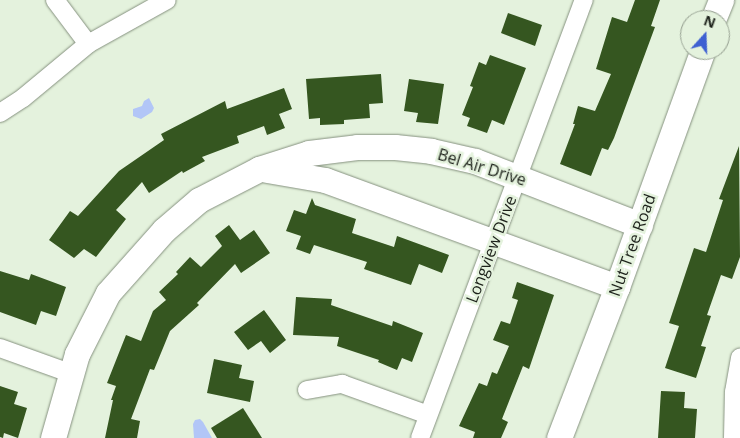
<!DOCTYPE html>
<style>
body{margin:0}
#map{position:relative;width:740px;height:438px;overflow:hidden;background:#e4f2dd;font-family:"Open Sans",sans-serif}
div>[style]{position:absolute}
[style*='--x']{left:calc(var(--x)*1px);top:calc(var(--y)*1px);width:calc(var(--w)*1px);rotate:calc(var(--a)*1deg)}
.water>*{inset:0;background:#b2c6f7}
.building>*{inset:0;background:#355620}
.roads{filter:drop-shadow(0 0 1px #85917f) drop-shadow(0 0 1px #85917f)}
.street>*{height:18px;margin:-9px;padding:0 9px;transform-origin:9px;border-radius:9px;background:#fff}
.secondary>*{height:25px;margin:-12.5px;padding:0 12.5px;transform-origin:12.5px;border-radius:12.5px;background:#fff}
span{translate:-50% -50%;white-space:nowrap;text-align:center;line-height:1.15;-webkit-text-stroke:5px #e4f2dd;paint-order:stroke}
.street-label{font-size:16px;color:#1c211a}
.north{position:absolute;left:680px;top:10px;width:50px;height:50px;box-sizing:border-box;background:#e4f2dd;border:1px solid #949e8f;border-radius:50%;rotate:20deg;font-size:14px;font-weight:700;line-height:20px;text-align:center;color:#1c211a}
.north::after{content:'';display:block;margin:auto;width:18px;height:22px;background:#3e60d2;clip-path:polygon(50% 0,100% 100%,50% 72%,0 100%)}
</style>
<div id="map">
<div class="water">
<div style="clip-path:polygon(149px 98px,154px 108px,152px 112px,141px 119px,133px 116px,133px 109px,142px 106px,144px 101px)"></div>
<div style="clip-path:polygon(200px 419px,203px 422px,212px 438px,194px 438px,193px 424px,195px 420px)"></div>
</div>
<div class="building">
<div style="clip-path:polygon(635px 0,660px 0,651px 26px,655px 27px,614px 138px,608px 150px,602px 148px,591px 176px,560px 164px,575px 124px,573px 124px,578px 106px,595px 111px,611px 74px,596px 69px,612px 17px,627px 22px)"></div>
<div style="clip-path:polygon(508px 13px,542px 25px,535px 46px,501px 33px)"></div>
<div style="clip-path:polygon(490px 55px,526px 68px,504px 125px,492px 120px,487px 133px,467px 126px,470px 118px,462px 115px,473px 87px,470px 86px,479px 62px,486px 65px)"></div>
<div style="clip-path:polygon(381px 74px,383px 103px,369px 104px,370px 118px,344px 120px,344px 124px,320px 125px,320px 118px,309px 119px,306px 79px)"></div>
<div style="clip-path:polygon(409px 79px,444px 84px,438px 124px,416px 122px,418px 113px,404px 111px)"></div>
<div style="clip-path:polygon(284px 88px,292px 109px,279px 114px,285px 128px,267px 135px,264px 126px,237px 136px,239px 143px,202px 157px,205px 161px,183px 173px,182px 171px,149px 193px,142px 182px,116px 210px,126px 219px,96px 257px,84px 249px,74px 258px,49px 240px,70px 211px,78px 216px,119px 171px,164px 140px,161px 134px,225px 101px,227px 109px)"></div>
<div style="clip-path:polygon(739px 146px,740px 257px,732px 279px,721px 275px,707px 315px,711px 316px,701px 346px,706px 347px,696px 378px,665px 368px,679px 326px,669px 323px,694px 248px,706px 252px,723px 200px,719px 199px)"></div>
<div style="clip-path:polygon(312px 198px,315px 205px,356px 219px,352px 233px,394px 247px,397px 236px,449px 255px,442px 273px,419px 264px,411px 285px,364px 269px,367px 262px,314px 245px,310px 254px,296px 249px,301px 236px,286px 231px,294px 210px,306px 214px)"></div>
<div style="clip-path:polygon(229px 225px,240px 240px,254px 230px,270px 253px,241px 273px,235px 264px,197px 303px,199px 305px,170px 331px,154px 370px,150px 369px,131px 419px,140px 421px,137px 438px,105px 438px,113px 400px,111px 400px,116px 386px,107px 383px,126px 335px,141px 341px,153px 311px,166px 300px,159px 292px,178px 274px,176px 272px,190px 257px,201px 267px,222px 246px,215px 236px)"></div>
<div style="clip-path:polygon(0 271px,29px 280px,31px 274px,66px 287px,56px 316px,41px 311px,36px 325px,0 312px)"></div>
<div style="clip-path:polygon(517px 282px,554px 295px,529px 369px,523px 366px,502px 419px,508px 422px,501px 438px,473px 438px,475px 432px,459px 426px,479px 383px,487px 386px,492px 372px,497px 374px,509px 346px,493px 340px,501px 321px,510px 324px,518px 300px,512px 298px)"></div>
<div style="clip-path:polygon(296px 297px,332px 299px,331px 305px,392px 326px,393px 321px,423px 333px,412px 362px,402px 358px,397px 370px,378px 362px,379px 360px,337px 346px,339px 337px,293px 335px)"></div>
<div style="clip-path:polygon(264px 310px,286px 340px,270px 353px,261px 341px,248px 350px,234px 332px)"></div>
<div style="clip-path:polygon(214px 359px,242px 365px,239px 378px,254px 381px,250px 402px,207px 393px)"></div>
<div style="clip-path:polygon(0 386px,18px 392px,14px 404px,27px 408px,18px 438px,4px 433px,3px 438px,0 437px)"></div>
<div style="clip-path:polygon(661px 391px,685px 392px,684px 408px,697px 409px,695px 438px,658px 438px)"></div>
<div style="clip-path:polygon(243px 408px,262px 438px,217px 438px,211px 428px)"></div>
</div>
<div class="roads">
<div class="street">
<div style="--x:55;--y:0;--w:55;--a:53.1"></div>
<div style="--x:0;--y:113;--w:27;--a:-33"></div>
<div style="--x:23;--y:98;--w:85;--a:-39.7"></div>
<div style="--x:88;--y:44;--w:90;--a:-29.1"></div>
<div style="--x:0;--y:348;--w:74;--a:19.7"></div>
<div style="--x:307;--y:390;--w:36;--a:-10"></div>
<div style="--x:342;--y:384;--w:91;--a:19.8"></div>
<div style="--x:420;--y:438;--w:468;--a:-69.5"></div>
<div style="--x:733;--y:438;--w:46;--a:-88.8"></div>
<div style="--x:734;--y:392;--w:35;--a:-80"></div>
</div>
<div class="secondary">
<div style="--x:713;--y:20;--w:22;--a:-68"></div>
<div style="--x:267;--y:170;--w:59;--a:9.8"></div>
<div style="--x:325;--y:180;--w:311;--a:20.1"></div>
<div style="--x:53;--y:438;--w:87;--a:-74.1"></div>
<div style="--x:77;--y:354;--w:68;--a:-63.1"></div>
<div style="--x:108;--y:293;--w:84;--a:-48.4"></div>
<div style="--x:164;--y:230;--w:46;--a:-40.6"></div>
<div style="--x:199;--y:200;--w:68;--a:-27.3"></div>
<div style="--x:259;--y:169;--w:52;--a:-17.7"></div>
<div style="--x:309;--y:153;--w:48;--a:-7.1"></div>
<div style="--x:357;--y:147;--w:38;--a:0"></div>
<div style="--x:395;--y:147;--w:36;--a:6"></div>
<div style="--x:431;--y:151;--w:45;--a:12.8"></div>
<div style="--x:475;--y:161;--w:177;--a:21.2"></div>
<div style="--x:559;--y:438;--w:162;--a:-69"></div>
<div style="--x:617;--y:287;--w:252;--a:-70.1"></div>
</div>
</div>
<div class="street-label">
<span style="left:482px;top:167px;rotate:17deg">Bel Air Drive</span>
<span style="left:632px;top:245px;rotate:-70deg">Nut Tree Road</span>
<span style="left:491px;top:249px;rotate:-69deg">Longview Drive</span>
</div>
<div class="north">N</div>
</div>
